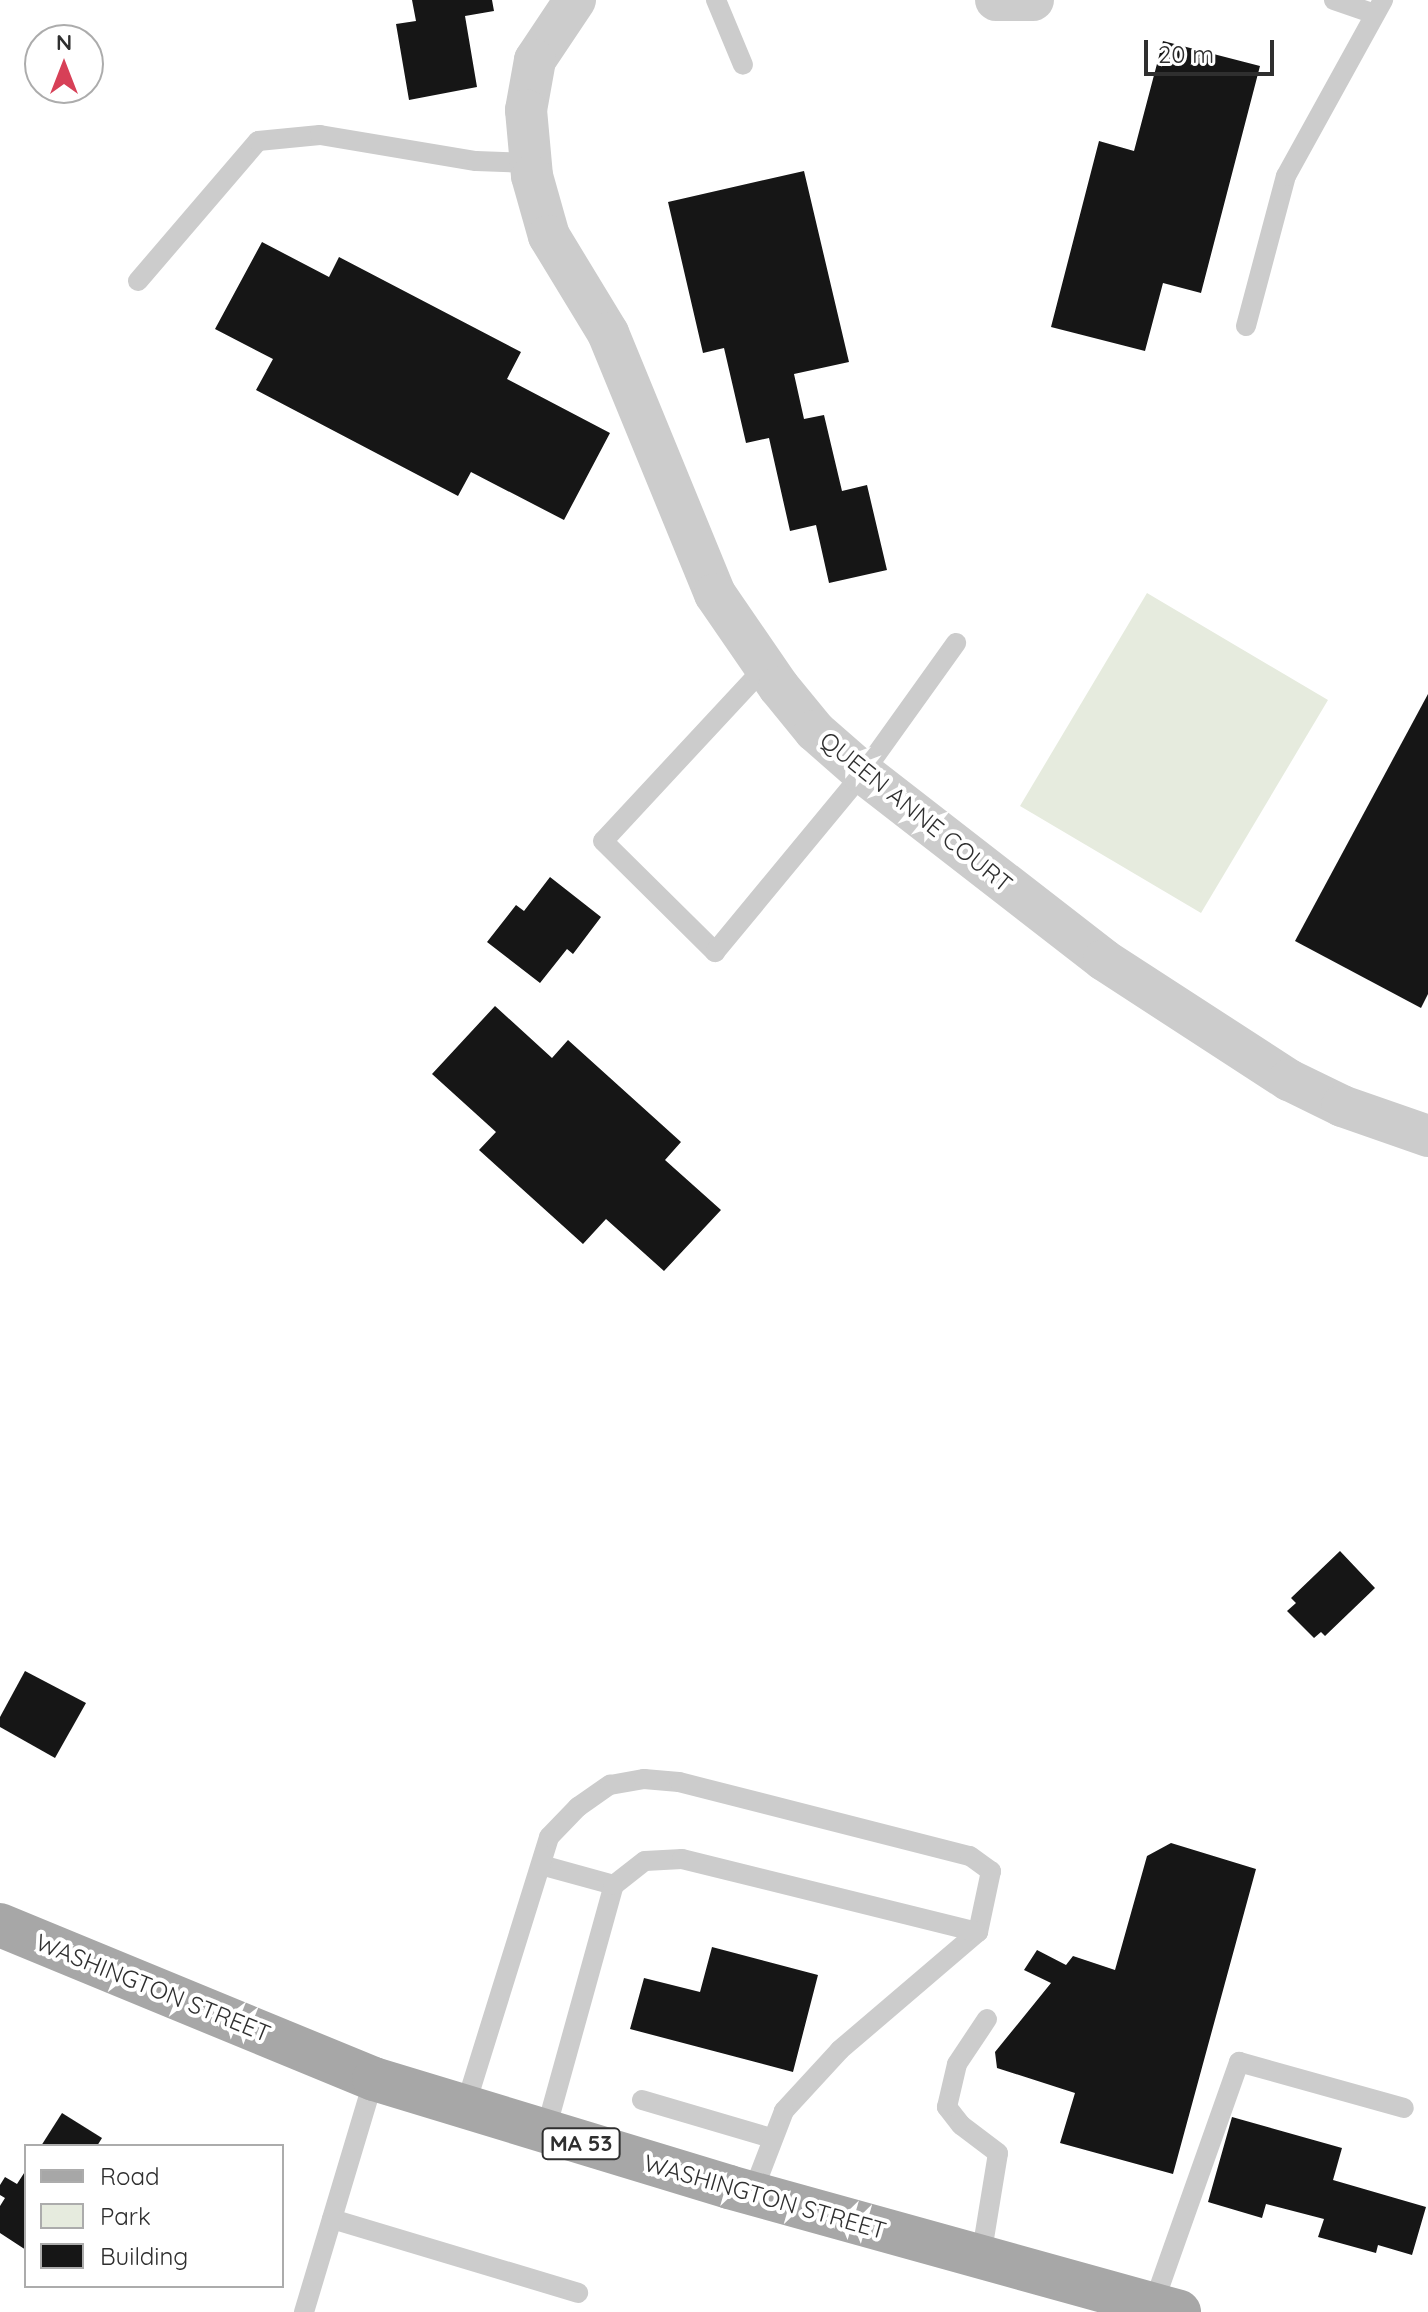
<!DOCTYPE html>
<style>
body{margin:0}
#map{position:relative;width:1428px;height:2312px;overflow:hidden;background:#fff;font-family:Quicksand,sans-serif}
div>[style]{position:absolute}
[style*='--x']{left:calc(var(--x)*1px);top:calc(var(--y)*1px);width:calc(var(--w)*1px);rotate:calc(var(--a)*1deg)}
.green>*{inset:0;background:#e6ebde}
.building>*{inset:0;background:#161616}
.service>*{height:20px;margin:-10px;padding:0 10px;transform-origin:10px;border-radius:10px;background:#ccc}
.minor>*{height:42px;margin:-21px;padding:0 21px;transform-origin:21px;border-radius:21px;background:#ccc}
.primary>*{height:44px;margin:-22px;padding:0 22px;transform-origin:22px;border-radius:22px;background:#a7a7a7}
span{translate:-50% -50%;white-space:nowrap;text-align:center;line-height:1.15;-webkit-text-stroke:8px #fff;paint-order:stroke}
.shield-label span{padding:2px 6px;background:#fff;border:2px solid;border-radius:6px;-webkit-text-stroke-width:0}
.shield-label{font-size:22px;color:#2f2f2f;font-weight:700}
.street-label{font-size:24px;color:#2f2f2f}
.legend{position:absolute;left:24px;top:2144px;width:260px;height:144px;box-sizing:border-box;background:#fff;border:2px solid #acacac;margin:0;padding:10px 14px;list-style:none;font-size:24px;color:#2f2f2f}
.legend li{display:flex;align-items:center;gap:16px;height:40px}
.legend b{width:40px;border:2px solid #acacac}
.north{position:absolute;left:24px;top:24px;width:80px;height:80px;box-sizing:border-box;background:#fff;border:2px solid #acacac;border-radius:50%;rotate:0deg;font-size:22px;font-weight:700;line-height:32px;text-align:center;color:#2f2f2f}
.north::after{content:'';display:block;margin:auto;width:28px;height:36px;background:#d74057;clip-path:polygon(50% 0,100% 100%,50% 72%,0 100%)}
.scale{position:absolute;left:1144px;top:40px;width:130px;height:36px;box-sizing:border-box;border:4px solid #2f2f2f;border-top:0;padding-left:10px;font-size:24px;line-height:28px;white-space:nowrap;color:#2f2f2f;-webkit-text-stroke:6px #fff;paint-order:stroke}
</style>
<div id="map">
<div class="green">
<div style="clip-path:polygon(1147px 593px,1328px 700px,1201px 913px,1020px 806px)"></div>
</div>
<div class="building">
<div style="clip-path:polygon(412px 0,492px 0,494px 11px,465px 16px,477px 87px,409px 100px,396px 24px,416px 21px)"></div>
<div style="clip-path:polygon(1163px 41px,1260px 66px,1201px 293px,1163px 283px,1145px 351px,1051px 327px,1099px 141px,1134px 151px)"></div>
<div style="clip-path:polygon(804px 171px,849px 362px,794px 374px,804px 419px,824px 415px,842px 491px,867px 485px,887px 570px,829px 583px,816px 525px,790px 531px,769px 438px,746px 443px,724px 348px,703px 353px,668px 202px)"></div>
<div style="clip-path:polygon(262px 242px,329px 277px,339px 257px,521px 352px,507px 379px,610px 433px,564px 520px,471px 472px,458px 496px,256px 390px,273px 359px,215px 329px)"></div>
<div style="clip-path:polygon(1428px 694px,1428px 994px,1421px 1008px,1295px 941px)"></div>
<div style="clip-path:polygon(550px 877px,601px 917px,573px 954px,567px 949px,540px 983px,487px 942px,516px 905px,524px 911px)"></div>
<div style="clip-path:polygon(495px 1006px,552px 1058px,568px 1040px,681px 1142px,665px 1160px,721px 1210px,664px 1271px,606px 1219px,583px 1244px,479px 1150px,496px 1132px,432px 1074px)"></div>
<div style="clip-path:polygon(1340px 1551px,1375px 1588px,1325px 1636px,1321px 1632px,1314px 1638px,1287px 1611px,1296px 1603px,1291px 1598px)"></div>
<div style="clip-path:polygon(25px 1671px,86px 1703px,55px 1758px,0 1727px,0 1717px)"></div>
<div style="clip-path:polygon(1171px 1843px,1256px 1869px,1173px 2174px,1060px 2143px,1075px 2093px,997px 2068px,995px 2052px,1051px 1983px,1024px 1970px,1037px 1950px,1066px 1965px,1073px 1956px,1115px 1970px,1147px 1856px)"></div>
<div style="clip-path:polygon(712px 1947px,818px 1975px,793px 2072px,630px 2029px,644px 1978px,700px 1992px)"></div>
<div style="clip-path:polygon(62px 2113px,102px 2138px,97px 2146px,41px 2146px)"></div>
<div style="clip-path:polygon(1232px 2117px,1342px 2148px,1333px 2180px,1426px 2207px,1412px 2255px,1378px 2245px,1376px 2253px,1318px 2237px,1324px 2219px,1266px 2204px,1262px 2218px,1208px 2202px)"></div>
<div style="clip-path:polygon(26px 2170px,26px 2250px,0 2233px,0 2206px,5px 2198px,0 2195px,0 2185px,5px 2177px,17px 2184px)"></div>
</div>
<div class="service">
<div style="--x:716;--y:0;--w:70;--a:67.4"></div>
<div style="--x:1334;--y:0;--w:43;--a:18.9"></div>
<div style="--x:138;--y:281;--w:184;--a:-49.4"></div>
<div style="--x:258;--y:141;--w:62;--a:-5.5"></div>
<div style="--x:320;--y:135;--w:158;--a:9.5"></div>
<div style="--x:476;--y:161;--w:54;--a:2.1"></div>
<div style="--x:1246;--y:326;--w:155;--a:-75.1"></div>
<div style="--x:1286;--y:176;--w:201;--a:-61.1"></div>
<div style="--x:764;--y:668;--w:236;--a:132.9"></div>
<div style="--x:603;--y:841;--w:158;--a:44.7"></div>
<div style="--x:715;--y:952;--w:232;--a:-50.4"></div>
<div style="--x:863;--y:773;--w:160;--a:-54.4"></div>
<div style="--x:541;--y:1865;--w:76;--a:15.3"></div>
<div style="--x:642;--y:2100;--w:134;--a:16.4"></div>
<div style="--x:465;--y:2107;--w:283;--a:-72.7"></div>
<div style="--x:549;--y:1837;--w:42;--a:-46"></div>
<div style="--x:578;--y:1807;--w:39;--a:-35"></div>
<div style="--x:610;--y:1785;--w:35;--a:-10"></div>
<div style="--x:644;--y:1779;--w:35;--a:5"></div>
<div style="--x:679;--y:1782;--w:300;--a:14.3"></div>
<div style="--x:970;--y:1856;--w:26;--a:36"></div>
<div style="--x:991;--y:1871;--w:62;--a:102"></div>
<div style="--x:978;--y:1932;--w:182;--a:139.5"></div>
<div style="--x:840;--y:2050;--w:83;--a:132.6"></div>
<div style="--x:784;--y:2111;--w:89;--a:111.1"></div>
<div style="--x:545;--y:2133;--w:257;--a:-74.5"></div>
<div style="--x:614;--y:1885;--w:39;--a:-38"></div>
<div style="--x:645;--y:1861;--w:37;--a:-3"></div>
<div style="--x:682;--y:1859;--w:305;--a:13.9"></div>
<div style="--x:332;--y:2219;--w:257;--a:16.7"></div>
<div style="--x:981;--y:2257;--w:105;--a:-80.7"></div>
<div style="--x:998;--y:2153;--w:46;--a:-142.9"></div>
<div style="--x:961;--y:2125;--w:23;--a:-128"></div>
<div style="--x:947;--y:2107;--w:44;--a:-76.9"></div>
<div style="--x:957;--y:2064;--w:54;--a:-56.3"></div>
<div style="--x:1153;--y:2305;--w:258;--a:-70.5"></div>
<div style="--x:1239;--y:2062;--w:171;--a:15.6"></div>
<div style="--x:304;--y:2312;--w:243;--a:-73.3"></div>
</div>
<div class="minor">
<div style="--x:575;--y:0;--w:72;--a:123.7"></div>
<div style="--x:535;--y:60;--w:51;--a:100.2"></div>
<div style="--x:526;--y:110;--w:66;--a:84.8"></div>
<div style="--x:532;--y:176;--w:62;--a:74.2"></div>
<div style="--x:549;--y:236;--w:114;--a:58.7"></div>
<div style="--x:608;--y:333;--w:282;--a:67.7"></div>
<div style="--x:715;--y:594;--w:113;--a:55.5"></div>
<div style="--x:779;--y:687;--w:57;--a:50.7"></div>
<div style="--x:815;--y:731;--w:64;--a:41.2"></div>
<div style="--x:863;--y:773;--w:305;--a:37.8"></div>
<div style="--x:1104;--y:960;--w:221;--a:33"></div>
<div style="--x:1289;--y:1080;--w:59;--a:26.1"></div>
<div style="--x:1342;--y:1106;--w:91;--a:19.2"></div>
<div style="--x:996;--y:0;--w:37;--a:0"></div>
</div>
<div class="primary">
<div style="--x:0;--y:1925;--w:404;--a:22.4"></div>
<div style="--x:374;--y:2079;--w:371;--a:16.9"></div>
<div style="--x:729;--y:2187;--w:467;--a:15.5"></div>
</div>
<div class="shield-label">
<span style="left:581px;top:2144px">MA 53</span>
</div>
<div class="street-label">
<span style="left:916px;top:812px;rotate:39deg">QUEEN ANNE COURT</span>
<span style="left:153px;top:1988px;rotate:22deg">WASHINGTON STREET</span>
<span style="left:765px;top:2197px;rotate:16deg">WASHINGTON STREET</span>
</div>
<ul class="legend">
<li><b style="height:10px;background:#a7a7a7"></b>Road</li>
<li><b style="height:22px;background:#e6ebde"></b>Park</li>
<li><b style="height:22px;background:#161616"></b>Building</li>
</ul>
<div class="north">N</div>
<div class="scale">20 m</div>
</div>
